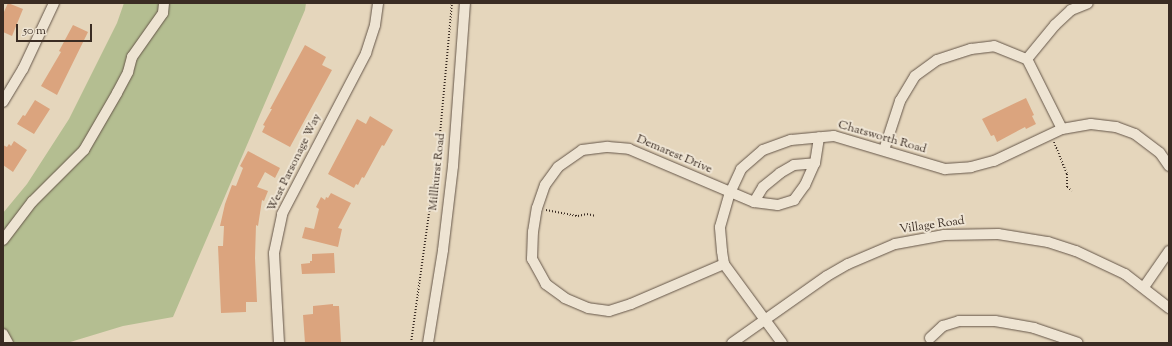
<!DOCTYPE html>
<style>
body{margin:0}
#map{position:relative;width:1172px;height:346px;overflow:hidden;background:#e5d6bc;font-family:"Sorts Mill Goudy",serif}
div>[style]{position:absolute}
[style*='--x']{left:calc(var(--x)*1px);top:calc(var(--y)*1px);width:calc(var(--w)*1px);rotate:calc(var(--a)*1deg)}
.green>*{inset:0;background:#b4be91}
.building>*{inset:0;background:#dba47e}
.path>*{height:2px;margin-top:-1px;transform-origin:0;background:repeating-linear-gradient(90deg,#3a2c23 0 1px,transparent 0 3px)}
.roads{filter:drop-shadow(0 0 1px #655649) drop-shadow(0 0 1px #655649)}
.minor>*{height:10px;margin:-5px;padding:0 5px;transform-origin:5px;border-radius:5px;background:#eee4d3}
span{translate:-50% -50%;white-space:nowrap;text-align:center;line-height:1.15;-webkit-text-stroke:4px #eee4d3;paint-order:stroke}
.street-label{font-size:12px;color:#3a2c23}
.frame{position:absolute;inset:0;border:4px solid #3a2c23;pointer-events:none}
.scale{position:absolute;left:16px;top:24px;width:76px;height:18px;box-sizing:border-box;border:2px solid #3a2c23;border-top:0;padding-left:5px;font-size:12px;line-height:14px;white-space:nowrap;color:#3a2c23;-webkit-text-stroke:3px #eee4d3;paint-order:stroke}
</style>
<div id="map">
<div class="green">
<div style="clip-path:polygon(124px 3px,306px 3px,305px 10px,173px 317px,123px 326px,67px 343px,3px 343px,3px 213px,27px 184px,69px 119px,117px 23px)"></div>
</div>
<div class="building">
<div style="clip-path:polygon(8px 3px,23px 9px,12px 36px,3px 32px,3px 14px)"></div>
<div style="clip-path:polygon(73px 25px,88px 32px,57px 95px,41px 86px,61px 52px,59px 51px)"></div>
<div style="clip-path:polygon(305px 45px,326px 57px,322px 65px,332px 70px,290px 147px,262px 132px,265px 126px,263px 125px,272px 109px,270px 109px)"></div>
<div style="clip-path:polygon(1026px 98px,1034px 115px,1032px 116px,1036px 124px,1026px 129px,1025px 127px,997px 142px,994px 135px,991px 136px,982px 119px)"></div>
<div style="clip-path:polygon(35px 100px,50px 109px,34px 134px,17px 124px,23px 115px,25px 116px)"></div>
<div style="clip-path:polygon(370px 116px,393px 130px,384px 146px,382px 145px,364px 178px,362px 177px,358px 185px,356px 184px,354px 188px,328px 174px,357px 119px,366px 124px)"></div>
<div style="clip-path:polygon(14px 141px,27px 150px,13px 172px,3px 165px,3px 145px,7px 147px,9px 144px,11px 146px)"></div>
<div style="clip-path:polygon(248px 151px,280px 168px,275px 178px,265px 172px,257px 187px,268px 191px,264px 201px,262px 200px,258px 226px,256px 225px,255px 258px,257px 302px,246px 302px,246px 312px,221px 313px,218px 246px,223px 246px,224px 226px,220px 226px,225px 204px,232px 185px,236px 186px,243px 168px,240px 166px)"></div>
<div style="clip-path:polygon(331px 193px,351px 203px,338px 228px,342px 229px,338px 247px,302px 238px,305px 227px,314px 229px,319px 209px,316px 207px,321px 197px,325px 200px,326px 197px,328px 198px)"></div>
<div style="clip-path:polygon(334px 253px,335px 273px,302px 274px,301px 264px,310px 263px,310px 261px,312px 261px,312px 254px)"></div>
<div style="clip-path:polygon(333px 304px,333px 306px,339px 306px,341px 343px,305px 343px,303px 315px,313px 314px,313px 306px)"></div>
</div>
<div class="path">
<div style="--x:1054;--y:142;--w:35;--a:68"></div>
<div style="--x:1067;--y:174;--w:13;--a:90"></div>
<div style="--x:1067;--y:187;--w:6;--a:39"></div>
<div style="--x:546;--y:210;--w:33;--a:11"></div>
<div style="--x:578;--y:216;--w:9;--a:-13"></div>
<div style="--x:587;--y:214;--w:9;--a:13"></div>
<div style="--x:411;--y:343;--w:211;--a:-82.1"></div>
<div style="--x:440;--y:134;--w:132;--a:-84.8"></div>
</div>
<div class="roads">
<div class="minor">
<div style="--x:1027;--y:59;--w:44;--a:-50.5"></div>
<div style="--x:1055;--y:25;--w:22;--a:-43"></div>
<div style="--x:1071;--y:10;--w:18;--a:-22"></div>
<div style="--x:3;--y:102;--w:39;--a:-59"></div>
<div style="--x:23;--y:69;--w:73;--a:-64.8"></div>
<div style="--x:884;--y:150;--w:52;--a:-71.9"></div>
<div style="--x:900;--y:101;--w:29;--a:-59"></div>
<div style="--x:915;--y:76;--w:27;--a:-36"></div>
<div style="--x:937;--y:60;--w:36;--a:-18"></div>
<div style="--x:971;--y:49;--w:23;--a:-7"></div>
<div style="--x:994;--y:46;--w:35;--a:22"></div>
<div style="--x:1027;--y:59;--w:78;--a:63.4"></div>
<div style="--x:754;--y:202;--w:17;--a:-59"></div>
<div style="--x:763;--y:187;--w:22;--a:-39"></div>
<div style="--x:780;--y:173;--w:16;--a:-30"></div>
<div style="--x:794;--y:165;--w:21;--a:-5"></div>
<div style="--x:3;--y:240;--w:48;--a:-52.7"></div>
<div style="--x:32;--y:202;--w:74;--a:-45"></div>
<div style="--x:84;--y:150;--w:66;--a:-59.9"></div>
<div style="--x:117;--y:93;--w:24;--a:-62"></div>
<div style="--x:128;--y:72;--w:16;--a:-75"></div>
<div style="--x:132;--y:57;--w:54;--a:-54.8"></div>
<div style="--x:163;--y:13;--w:10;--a:-84"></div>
<div style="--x:724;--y:264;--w:101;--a:156.7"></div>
<div style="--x:631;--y:304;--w:23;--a:162"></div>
<div style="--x:609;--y:311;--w:21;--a:-172"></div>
<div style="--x:588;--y:308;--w:25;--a:-157"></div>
<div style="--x:565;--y:298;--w:24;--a:-144"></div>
<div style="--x:546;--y:284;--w:29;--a:-119"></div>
<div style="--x:532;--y:259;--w:27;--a:-88"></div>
<div style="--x:533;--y:232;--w:24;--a:-81"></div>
<div style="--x:537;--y:208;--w:24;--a:-71"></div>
<div style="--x:545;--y:185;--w:22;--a:-54"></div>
<div style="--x:558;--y:167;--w:29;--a:-35"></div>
<div style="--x:582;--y:150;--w:26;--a:-7"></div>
<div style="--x:608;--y:147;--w:21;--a:5"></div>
<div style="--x:629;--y:149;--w:136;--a:23"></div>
<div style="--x:754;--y:202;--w:24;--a:7"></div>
<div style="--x:778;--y:205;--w:17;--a:-17"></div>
<div style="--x:794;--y:200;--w:19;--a:-54"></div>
<div style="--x:805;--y:185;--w:24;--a:-66"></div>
<div style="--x:815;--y:163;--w:26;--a:-81"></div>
<div style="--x:1144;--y:287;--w:44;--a:-55.2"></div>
<div style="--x:3;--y:334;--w:10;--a:61"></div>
<div style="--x:930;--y:338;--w:18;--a:-43"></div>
<div style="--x:943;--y:326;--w:17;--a:-17"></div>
<div style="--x:959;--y:321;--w:36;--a:0"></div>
<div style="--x:995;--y:321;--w:40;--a:10"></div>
<div style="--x:1034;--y:328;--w:46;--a:18.8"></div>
<div style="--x:279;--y:343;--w:90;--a:-93.2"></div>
<div style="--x:274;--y:253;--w:40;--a:-78"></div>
<div style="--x:282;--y:214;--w:182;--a:-62.4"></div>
<div style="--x:366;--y:53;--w:29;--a:-72"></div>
<div style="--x:375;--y:25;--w:22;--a:-82"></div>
<div style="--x:428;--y:343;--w:94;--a:-80.8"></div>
<div style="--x:443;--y:250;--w:85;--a:-83.2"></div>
<div style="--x:453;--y:166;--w:163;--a:-85.8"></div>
<div style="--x:732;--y:343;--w:116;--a:-35.2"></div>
<div style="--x:827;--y:276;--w:24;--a:-30"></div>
<div style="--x:848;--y:264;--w:51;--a:-23.1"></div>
<div style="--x:895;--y:244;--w:50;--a:-10.4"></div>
<div style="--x:944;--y:235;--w:54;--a:-1.1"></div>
<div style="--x:998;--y:234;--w:51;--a:9.1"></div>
<div style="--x:1048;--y:242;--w:29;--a:18"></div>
<div style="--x:1076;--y:251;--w:54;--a:25.1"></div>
<div style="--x:1125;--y:274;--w:56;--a:37.7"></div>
<div style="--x:782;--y:343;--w:98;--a:-126.3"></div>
<div style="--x:724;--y:264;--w:13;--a:-99"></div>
<div style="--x:722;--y:251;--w:24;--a:-95"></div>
<div style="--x:720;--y:227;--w:35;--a:-74"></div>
<div style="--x:730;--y:193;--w:26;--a:-65"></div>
<div style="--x:741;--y:169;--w:29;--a:-41"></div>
<div style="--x:763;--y:150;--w:30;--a:-20"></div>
<div style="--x:791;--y:140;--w:43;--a:-5.3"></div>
<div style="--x:834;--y:136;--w:116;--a:16.6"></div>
<div style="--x:945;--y:169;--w:26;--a:-4"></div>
<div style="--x:971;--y:167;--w:24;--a:-15"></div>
<div style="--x:994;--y:161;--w:75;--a:-25.2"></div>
<div style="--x:1062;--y:129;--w:29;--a:-10"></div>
<div style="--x:1091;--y:124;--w:25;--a:7"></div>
<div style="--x:1116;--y:127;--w:20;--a:20"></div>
<div style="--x:1135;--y:134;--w:31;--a:37"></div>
<div style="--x:1160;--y:153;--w:16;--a:55"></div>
</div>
</div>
<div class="street-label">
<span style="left:882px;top:138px;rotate:16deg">Chatsworth Road</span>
<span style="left:674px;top:155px;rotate:23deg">Demarest Drive</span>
<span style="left:295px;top:163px;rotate:-64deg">West Parsonage Way</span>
<span style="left:438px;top:172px;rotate:-84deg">Millhurst Road</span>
<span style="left:932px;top:226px;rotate:-8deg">Village Road</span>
</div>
<div class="frame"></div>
<div class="scale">50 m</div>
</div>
